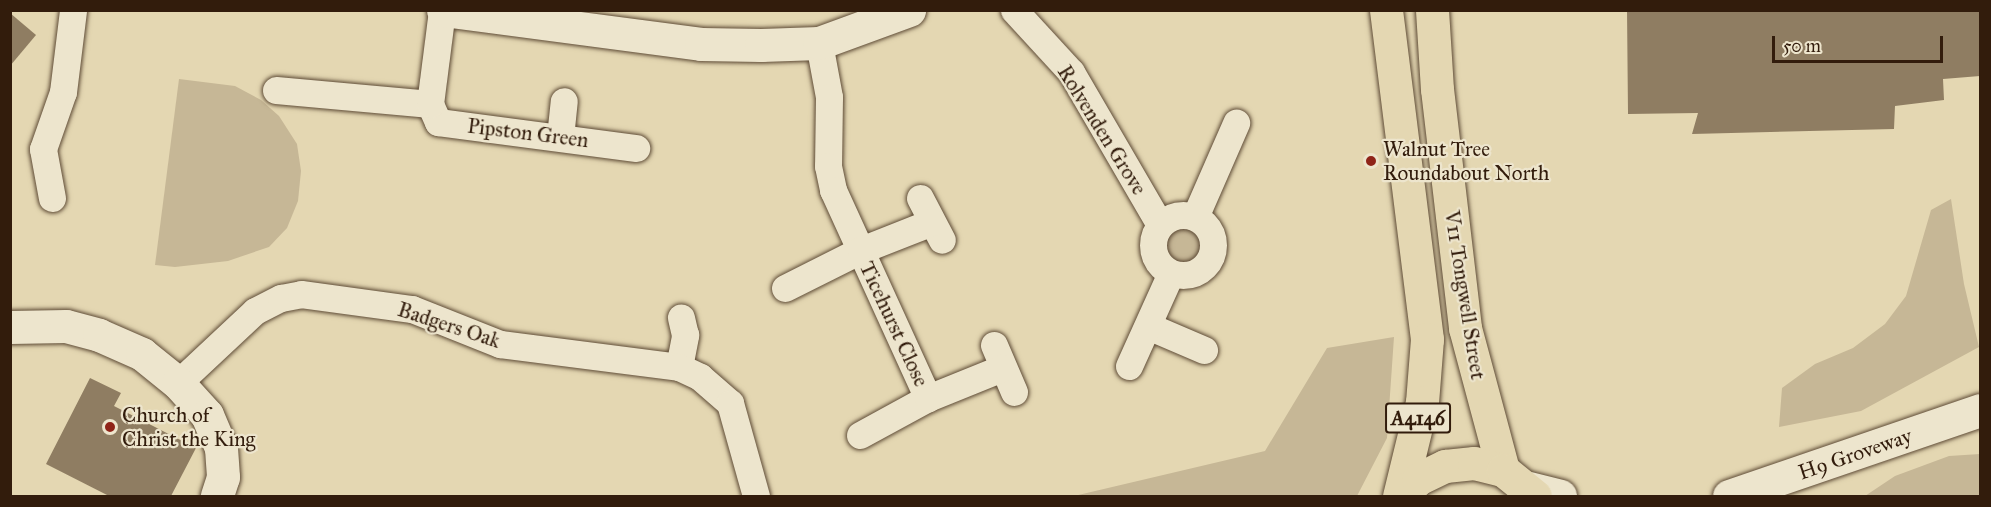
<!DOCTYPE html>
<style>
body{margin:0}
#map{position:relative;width:1991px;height:507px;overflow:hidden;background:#e4d7b2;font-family:"IM FELL Great Primer",serif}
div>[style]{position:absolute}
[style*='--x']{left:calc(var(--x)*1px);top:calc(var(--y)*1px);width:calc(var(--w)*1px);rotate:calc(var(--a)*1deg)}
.green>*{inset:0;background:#c6b796}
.round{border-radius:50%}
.building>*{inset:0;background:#8f7d62}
.roads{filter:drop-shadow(0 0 2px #5e4b36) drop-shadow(0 0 2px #5e4b36)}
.street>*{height:27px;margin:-13.5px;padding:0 13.5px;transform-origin:13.5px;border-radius:13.5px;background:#ede5cd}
.street>.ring{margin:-13.5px;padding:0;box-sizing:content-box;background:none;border:27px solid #ede5cd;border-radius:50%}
.secondary>*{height:33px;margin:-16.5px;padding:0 16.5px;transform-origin:16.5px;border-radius:16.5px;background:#ede5cd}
.highway>*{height:33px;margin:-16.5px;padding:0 16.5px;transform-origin:16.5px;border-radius:16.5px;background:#e4d7b2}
.dots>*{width:16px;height:16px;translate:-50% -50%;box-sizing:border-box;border:3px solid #ede5cd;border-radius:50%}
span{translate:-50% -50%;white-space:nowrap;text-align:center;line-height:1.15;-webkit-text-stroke:4.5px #ede5cd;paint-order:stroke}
.shield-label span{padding:2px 4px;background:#ede5cd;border:2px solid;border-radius:4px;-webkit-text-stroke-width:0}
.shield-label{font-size:20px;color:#321c0c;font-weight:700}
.street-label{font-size:21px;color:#321c0c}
.poi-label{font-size:21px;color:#321c0c}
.left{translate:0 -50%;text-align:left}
.frame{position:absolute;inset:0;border:12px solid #321c0c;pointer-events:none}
.scale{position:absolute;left:1772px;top:36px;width:171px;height:27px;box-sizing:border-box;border:3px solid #321c0c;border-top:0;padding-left:8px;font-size:18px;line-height:21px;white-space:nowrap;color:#321c0c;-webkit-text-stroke:4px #ede5cd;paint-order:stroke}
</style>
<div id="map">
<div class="green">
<div style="clip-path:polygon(179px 79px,235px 86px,261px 100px,279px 116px,297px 144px,301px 171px,298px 201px,287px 228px,269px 247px,228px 261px,175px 267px,155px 265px)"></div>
<div style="clip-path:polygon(1951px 199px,1964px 284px,1979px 347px,1861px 411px,1779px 427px,1782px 388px,1815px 364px,1853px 348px,1885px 324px,1906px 296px,1931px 210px)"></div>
<div class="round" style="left:1164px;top:225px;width:40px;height:40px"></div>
<div style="clip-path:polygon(1394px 337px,1387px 438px,1357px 496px,1074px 496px,1265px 451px,1327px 348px)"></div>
<div style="clip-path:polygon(1980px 454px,1980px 496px,1865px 496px,1895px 476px,1949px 456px)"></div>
</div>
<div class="building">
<div style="clip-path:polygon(1627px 10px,1980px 10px,1980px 76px,1943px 79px,1944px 100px,1895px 106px,1894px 129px,1692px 134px,1698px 113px,1628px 114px)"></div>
<div style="clip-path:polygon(10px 13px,36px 35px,10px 66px)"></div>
<div style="clip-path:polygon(90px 378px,121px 393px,114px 406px,196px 448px,171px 496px,109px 496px,46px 464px)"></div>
</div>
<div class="roads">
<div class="street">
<div style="--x:1014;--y:10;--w:84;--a:47.4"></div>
<div style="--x:1071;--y:72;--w:177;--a:59.8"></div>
<div style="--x:819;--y:43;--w:55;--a:79.5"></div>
<div style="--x:829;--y:97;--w:69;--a:90.8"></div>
<div style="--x:828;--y:166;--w:25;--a:78"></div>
<div style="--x:833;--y:190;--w:229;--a:65.5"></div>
<div style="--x:276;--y:90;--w:155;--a:5.2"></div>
<div style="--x:430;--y:104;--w:20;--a:66"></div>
<div style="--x:438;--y:122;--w:200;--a:7.5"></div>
<div style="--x:430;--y:104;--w:95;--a:-82.7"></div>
<div style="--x:560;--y:137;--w:36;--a:-84"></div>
<div style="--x:52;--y:198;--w:50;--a:-100.4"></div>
<div style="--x:43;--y:149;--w:60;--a:-70.7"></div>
<div style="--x:63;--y:92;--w:83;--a:-83"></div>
<div style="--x:920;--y:198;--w:47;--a:62.4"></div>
<div class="ring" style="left:1153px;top:215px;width:33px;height:33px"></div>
<div style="--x:1195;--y:217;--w:103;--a:-66.4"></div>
<div style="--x:785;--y:288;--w:85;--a:-26.6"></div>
<div style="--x:861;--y:250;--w:76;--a:-21.5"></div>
<div style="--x:1148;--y:326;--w:61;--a:23.2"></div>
<div style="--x:994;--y:345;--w:51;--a:66.9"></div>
<div style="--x:1129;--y:366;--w:102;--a:-65.7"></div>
<div style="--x:679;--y:367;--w:33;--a:-79"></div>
<div style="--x:685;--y:335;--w:18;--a:-103"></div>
<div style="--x:178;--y:383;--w:105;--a:-43.1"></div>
<div style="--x:255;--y:311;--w:29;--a:-27"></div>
<div style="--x:281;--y:298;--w:20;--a:-11"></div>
<div style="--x:301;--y:294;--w:112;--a:7.7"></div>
<div style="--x:412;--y:309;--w:95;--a:21.7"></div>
<div style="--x:500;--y:344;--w:180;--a:7.3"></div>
<div style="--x:679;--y:367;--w:23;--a:25"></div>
<div style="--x:700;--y:377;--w:40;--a:41"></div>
<div style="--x:730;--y:403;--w:97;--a:74.4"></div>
<div style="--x:860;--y:435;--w:77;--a:-28.6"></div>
<div style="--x:928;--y:398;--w:80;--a:-22.1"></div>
</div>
<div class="secondary">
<div style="--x:443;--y:10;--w:260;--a:7.5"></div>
<div style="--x:701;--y:44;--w:60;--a:1"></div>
<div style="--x:761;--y:45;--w:58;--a:-2"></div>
<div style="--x:819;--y:43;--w:96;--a:-20.1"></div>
<div style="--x:10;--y:327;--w:56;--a:-1"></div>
<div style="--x:66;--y:326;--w:34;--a:15"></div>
<div style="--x:99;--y:335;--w:47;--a:23.8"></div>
<div style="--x:142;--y:354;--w:46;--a:38.9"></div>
<div style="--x:178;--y:383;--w:43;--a:47.8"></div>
<div style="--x:207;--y:415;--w:36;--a:67"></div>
<div style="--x:221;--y:448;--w:29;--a:86"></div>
<div style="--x:223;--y:477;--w:20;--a:108"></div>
<div style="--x:1529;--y:488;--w:32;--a:14"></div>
<div style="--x:1729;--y:496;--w:265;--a:-18.9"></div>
</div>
<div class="highway">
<div style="--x:1386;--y:10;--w:332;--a:82.9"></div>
<div style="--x:1427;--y:339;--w:63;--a:94.5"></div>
<div style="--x:1422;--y:402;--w:97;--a:103.7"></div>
<div style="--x:1432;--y:10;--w:79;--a:86.4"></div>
<div style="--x:1437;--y:89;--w:241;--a:83.3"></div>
<div style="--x:1465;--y:328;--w:147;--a:75"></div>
<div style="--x:1401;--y:496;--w:24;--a:-45"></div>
<div style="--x:1418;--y:479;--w:30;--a:-26"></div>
<div style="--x:1445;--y:466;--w:29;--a:-6"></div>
<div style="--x:1474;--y:463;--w:30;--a:14"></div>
<div style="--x:1503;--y:470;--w:41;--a:39.1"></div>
</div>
</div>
<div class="dots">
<div style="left:1371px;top:161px;background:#8f2418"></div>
<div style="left:110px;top:427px;background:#8f2418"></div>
</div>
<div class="shield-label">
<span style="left:1418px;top:418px">A4146</span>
</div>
<div class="street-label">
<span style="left:1102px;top:130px;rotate:58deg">Rolvenden Grove</span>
<span style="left:528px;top:133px;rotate:7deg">Pipston Green</span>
<span style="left:1465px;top:295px;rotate:81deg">V11 Tongwell Street</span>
<span style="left:894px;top:324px;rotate:65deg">Ticehurst Close</span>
<span style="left:449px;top:325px;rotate:18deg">Badgers Oak</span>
<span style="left:1855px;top:454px;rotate:-19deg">H9 Groveway</span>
</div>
<div class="poi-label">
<span class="left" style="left:1383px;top:161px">Walnut Tree<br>Roundabout North</span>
<span class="left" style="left:122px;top:427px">Church of<br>Christ the King</span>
</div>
<div class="frame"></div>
<div class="scale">50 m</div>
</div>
